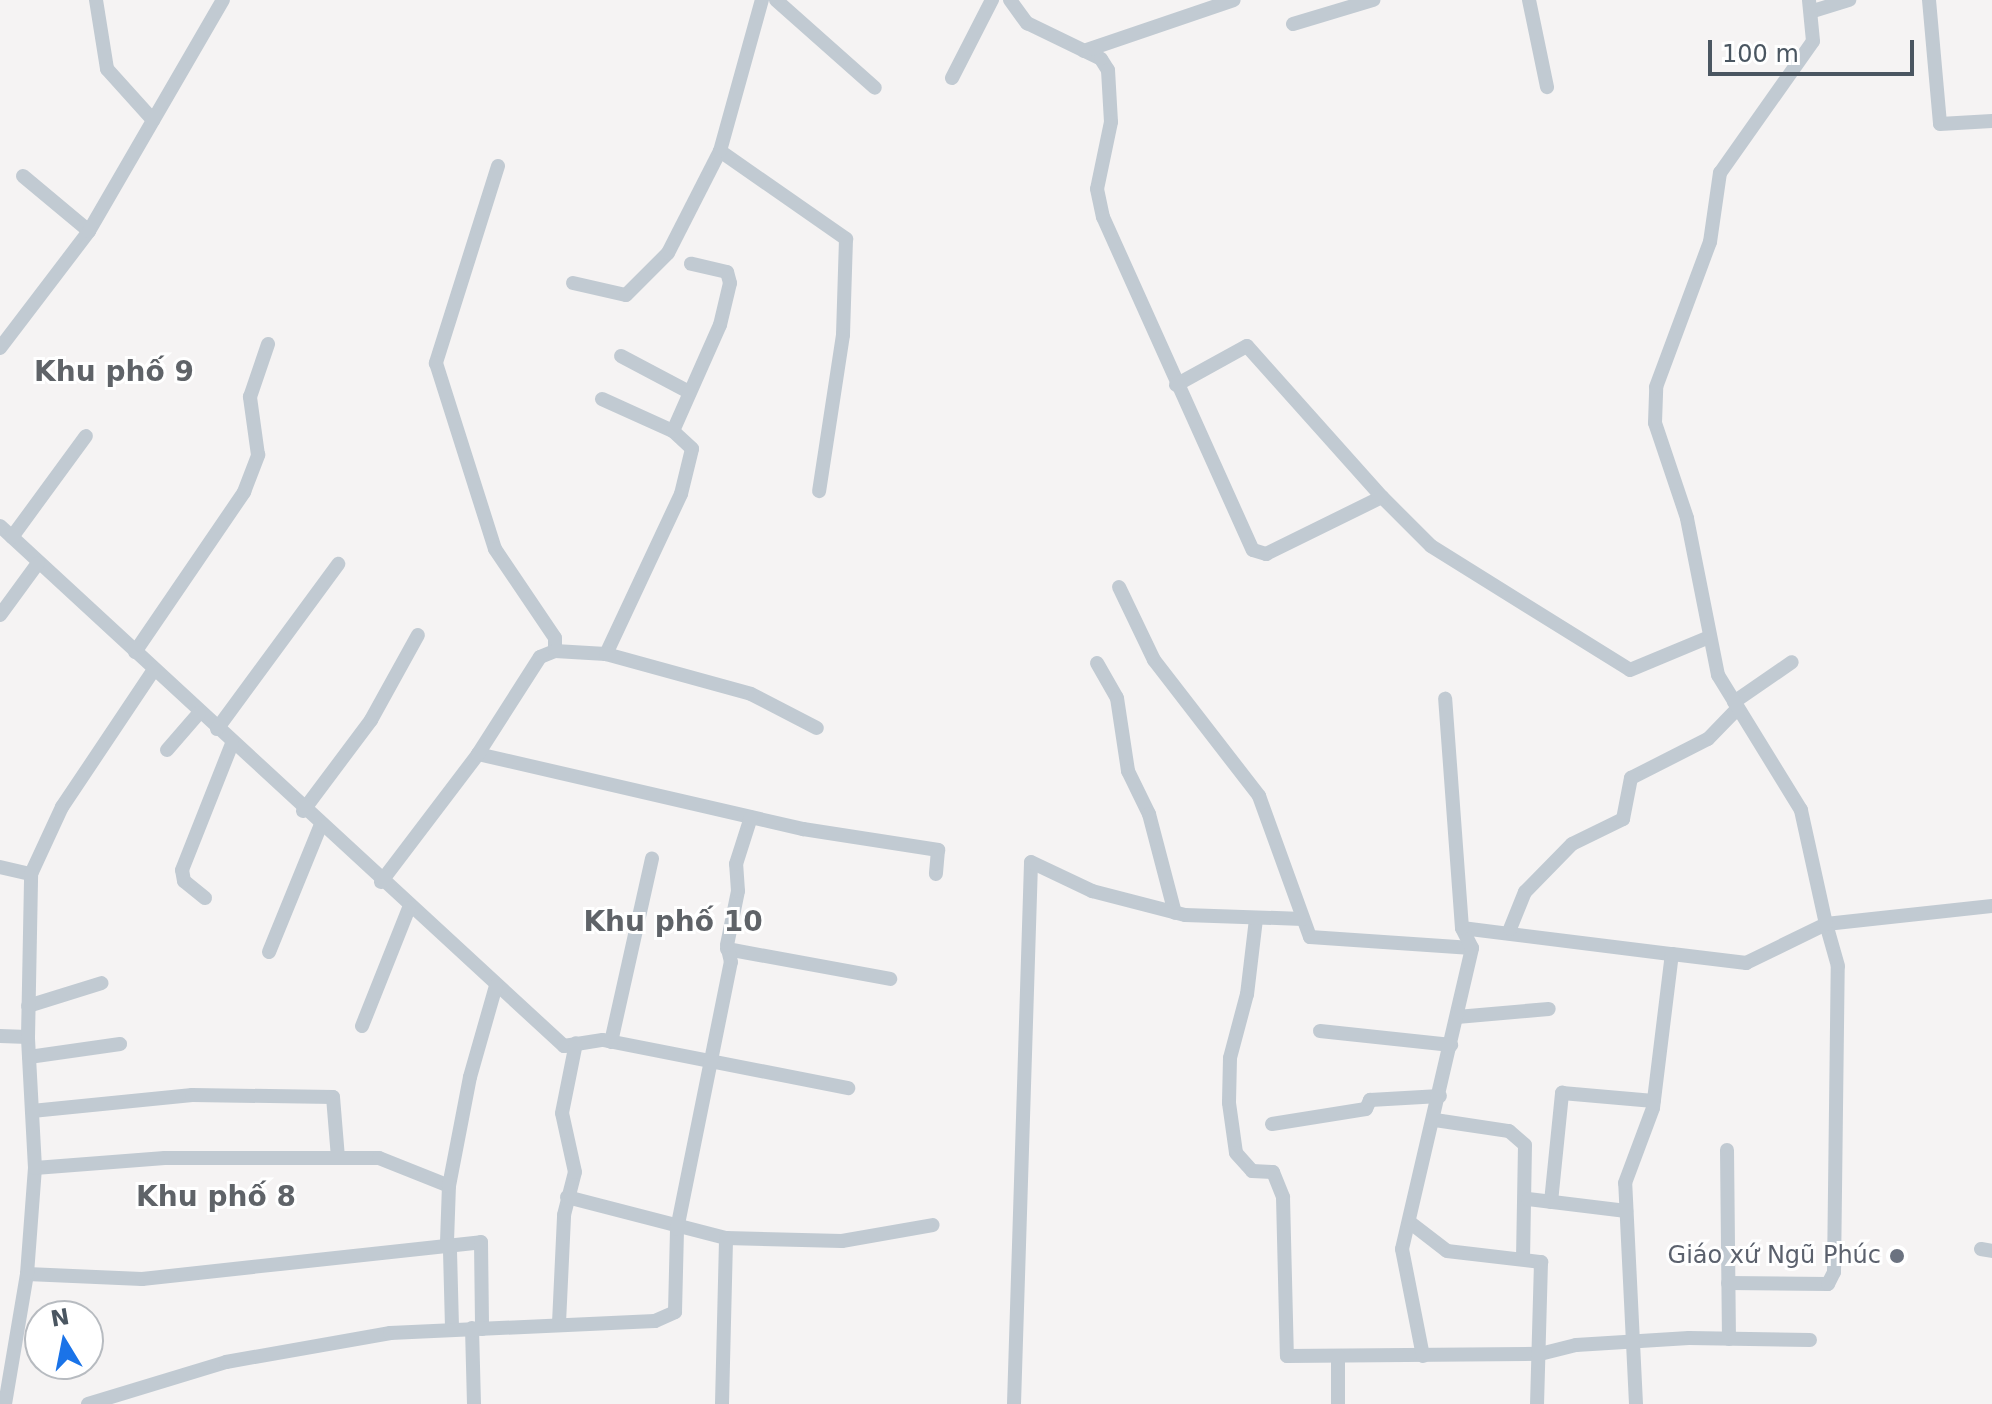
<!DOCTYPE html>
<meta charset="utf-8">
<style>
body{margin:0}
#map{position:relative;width:1992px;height:1404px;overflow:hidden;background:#f5f3f3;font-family:"DejaVu Sans",sans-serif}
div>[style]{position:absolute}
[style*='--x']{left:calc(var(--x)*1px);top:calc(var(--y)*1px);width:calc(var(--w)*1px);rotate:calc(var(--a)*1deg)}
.street>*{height:14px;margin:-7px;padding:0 7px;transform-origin:7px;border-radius:7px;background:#c1cad2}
.dots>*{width:22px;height:22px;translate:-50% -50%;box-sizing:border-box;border:4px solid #fff;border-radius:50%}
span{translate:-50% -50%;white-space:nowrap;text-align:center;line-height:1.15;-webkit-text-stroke:6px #fff;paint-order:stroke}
.worship-label{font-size:24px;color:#5b616d}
.right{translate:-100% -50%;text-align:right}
.quarter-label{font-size:28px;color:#5f6368;font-weight:700}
.north{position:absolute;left:24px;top:1300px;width:80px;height:80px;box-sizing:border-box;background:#fff;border:2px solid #b7bbc0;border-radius:50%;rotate:350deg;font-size:22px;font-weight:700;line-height:32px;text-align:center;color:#4a5661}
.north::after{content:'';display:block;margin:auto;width:28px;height:36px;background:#1a73e8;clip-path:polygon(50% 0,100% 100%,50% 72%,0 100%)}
.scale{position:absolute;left:1708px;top:40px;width:206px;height:36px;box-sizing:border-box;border:4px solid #4a5661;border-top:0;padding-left:10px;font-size:24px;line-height:28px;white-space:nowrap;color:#4a5661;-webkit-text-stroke:6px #fff;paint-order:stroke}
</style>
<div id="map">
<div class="street">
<div style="--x:96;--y:0;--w:70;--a:80.9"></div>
<div style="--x:107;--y:69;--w:69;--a:48"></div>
<div style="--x:776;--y:0;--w:132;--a:41.6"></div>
<div style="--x:1010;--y:0;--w:29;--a:54"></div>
<div style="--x:1027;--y:23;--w:82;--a:25.9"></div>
<div style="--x:1101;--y:59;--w:13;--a:58"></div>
<div style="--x:1108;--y:70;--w:52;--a:86.7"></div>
<div style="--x:1111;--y:122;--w:68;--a:101.8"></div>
<div style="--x:1097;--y:189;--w:29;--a:78"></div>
<div style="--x:1103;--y:217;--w:365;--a:65.8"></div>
<div style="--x:1253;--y:550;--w:14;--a:17"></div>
<div style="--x:1266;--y:554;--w:129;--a:-26.2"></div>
<div style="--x:1382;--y:497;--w:69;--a:45"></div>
<div style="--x:1431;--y:546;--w:234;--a:31.9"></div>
<div style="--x:1630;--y:670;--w:83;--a:-22.6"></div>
<div style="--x:1529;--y:0;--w:89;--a:78.3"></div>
<div style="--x:1929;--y:0;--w:124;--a:84.9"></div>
<div style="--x:1940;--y:124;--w:52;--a:-3.3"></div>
<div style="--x:1813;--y:11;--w:38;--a:-17"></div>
<div style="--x:1293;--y:24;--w:84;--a:-16.7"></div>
<div style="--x:1084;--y:51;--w:158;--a:-18.8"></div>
<div style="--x:952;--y:78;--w:88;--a:-62.9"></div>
<div style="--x:720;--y:151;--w:154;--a:34.9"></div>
<div style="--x:846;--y:239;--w:96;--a:91.8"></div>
<div style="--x:843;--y:335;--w:158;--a:98.7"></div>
<div style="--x:498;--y:166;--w:207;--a:107.5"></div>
<div style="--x:436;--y:363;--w:195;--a:72.4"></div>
<div style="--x:495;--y:549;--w:107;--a:56"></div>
<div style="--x:555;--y:638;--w:13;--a:90"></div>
<div style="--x:23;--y:176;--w:86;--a:39.8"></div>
<div style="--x:573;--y:283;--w:54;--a:12.8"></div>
<div style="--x:626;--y:295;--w:59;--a:-45"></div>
<div style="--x:668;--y:253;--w:114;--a:-63"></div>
<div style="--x:720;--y:151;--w:157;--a:-74.5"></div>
<div style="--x:0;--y:348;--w:147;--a:-52.7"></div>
<div style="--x:89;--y:231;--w:267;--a:-59.9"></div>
<div style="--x:621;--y:356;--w:77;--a:27.9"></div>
<div style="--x:1176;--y:385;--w:81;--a:-28.8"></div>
<div style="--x:1247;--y:346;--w:203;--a:48.2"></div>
<div style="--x:602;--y:399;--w:78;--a:24.3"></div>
<div style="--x:673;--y:431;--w:26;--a:43"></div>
<div style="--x:692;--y:449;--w:46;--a:103.7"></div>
<div style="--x:681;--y:494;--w:177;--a:115.1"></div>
<div style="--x:673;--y:431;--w:116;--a:-66.1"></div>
<div style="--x:720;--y:325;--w:43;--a:-76.6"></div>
<div style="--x:730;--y:283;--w:11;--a:-105"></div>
<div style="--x:727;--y:272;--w:37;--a:-167"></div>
<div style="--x:0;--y:526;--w:767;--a:42.68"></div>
<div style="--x:564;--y:1046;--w:39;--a:-9"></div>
<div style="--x:603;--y:1040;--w:250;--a:11.1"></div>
<div style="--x:12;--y:537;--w:125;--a:-53.8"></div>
<div style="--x:1119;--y:587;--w:81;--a:64.4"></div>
<div style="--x:1154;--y:660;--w:172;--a:52.3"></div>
<div style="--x:1259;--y:796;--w:150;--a:70.1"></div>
<div style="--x:1310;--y:937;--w:162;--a:3.9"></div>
<div style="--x:0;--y:615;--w:64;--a:-53.8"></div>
<div style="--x:135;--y:652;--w:194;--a:-55.7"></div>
<div style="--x:244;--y:492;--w:40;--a:-69"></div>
<div style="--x:258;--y:455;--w:59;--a:-97.9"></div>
<div style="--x:250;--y:397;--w:56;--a:-71.2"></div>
<div style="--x:1097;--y:663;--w:40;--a:60.3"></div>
<div style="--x:1117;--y:698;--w:74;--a:81.4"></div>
<div style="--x:1128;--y:771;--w:48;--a:64"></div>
<div style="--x:1149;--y:814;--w:102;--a:75.3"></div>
<div style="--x:1734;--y:702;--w:70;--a:-34.6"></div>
<div style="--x:217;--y:729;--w:205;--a:-53.7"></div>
<div style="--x:167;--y:750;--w:49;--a:-49.1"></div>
<div style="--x:478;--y:754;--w:334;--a:13"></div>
<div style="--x:803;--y:829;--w:137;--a:8.8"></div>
<div style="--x:938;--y:850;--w:24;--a:95"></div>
<div style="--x:303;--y:811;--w:114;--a:-53.2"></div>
<div style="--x:371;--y:720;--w:97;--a:-61.1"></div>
<div style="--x:0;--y:867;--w:32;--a:13"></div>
<div style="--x:381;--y:882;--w:161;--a:-52.8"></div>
<div style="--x:478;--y:754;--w:115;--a:-57.4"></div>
<div style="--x:540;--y:657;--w:16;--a:-22"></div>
<div style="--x:555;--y:651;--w:51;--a:3.4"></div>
<div style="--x:606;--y:654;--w:150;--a:15.4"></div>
<div style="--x:751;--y:694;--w:74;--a:27.3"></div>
<div style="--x:205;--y:898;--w:27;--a:-141"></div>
<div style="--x:184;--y:881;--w:11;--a:-100"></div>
<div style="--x:182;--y:870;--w:136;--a:-68.4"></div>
<div style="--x:1256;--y:919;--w:76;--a:96.8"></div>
<div style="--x:1247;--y:994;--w:66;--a:104.9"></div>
<div style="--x:1230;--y:1058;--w:45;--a:91.3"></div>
<div style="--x:1229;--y:1103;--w:50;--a:82"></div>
<div style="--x:1236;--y:1153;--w:24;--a:48"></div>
<div style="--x:1252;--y:1171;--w:21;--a:3"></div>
<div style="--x:1273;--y:1172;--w:27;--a:68"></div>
<div style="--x:1283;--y:1197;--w:159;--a:88.6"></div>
<div style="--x:1287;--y:1356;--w:253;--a:-0.5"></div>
<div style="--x:1540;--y:1354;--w:37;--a:-14"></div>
<div style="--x:1576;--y:1345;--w:113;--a:-3.5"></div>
<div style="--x:1689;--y:1338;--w:121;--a:0.9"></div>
<div style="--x:1462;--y:928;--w:212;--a:7.1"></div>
<div style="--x:1510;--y:929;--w:40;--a:-68"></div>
<div style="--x:1525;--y:892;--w:67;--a:-45.6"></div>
<div style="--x:1572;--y:844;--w:57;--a:-26.1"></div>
<div style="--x:1623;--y:819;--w:42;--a:-79"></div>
<div style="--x:1631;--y:778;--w:86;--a:-26.9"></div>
<div style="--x:1708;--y:739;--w:42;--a:-46"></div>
<div style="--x:727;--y:949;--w:166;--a:10.4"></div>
<div style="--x:269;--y:952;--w:135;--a:-67.8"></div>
<div style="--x:28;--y:1006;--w:77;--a:-17.3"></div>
<div style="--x:1457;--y:1017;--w:92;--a:-5"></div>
<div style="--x:362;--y:1026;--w:127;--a:-68.3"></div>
<div style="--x:1320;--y:1031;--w:132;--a:6.1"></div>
<div style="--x:0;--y:1036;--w:28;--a:2"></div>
<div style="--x:611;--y:1042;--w:188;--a:-77.4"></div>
<div style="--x:29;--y:1057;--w:92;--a:-8.1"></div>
<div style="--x:32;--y:1111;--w:161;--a:-5.7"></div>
<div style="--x:192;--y:1095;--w:141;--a:0.8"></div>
<div style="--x:333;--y:1097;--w:61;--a:85.3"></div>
<div style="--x:1435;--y:1120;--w:75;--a:8.5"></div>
<div style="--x:1509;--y:1131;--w:21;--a:41"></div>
<div style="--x:1525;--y:1145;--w:112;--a:91"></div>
<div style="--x:1272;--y:1124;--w:95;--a:-9.1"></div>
<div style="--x:1366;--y:1109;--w:10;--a:-66"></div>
<div style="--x:1370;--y:1100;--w:70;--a:-3.3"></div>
<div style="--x:1727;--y:1150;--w:189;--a:89.4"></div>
<div style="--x:35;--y:1168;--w:130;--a:-4.4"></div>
<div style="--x:165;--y:1158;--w:214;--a:0"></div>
<div style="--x:379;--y:1158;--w:75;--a:21.8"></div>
<div style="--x:567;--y:1197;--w:164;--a:14.5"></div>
<div style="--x:726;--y:1238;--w:116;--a:1.5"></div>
<div style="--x:842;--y:1241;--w:92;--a:-10"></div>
<div style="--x:1528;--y:1199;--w:99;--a:7"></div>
<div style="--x:1551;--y:1202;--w:110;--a:-84.2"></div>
<div style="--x:1562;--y:1093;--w:92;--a:5"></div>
<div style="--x:1412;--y:1224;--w:44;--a:37.6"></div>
<div style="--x:1447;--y:1251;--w:95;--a:6.7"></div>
<div style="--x:1541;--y:1262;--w:142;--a:91.6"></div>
<div style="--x:447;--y:1242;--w:56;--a:-88"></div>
<div style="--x:449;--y:1186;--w:111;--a:-79.1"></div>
<div style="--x:470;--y:1077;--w:95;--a:-74.1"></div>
<div style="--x:1981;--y:1249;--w:11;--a:10"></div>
<div style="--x:450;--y:1251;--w:77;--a:88.5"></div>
<div style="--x:27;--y:1274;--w:115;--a:2.5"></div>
<div style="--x:142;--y:1279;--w:341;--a:-6.2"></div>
<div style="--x:481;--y:1242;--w:87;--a:89.3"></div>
<div style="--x:1728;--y:1283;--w:100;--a:0.6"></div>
<div style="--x:1828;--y:1284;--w:13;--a:-63"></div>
<div style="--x:1834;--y:1272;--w:306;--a:-89.3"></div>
<div style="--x:1838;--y:966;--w:44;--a:-105.9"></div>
<div style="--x:1826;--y:924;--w:167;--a:-6.2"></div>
<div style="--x:559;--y:1323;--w:108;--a:-87.3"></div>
<div style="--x:564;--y:1215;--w:44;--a:-75.7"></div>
<div style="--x:575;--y:1172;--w:60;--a:-102.4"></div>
<div style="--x:562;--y:1113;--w:71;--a:-78.7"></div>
<div style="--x:472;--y:1328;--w:76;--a:88.5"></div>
<div style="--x:1338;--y:1356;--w:48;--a:90"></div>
<div style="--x:1423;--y:1356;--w:109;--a:-101.1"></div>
<div style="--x:1402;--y:1249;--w:309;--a:-76.9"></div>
<div style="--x:1472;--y:948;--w:22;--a:-117"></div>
<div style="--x:1462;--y:928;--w:230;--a:-94.2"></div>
<div style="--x:5;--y:1404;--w:132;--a:-80.4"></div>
<div style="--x:27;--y:1274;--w:106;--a:-85.7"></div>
<div style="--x:35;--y:1168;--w:131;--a:-93.1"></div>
<div style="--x:28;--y:1037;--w:163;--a:-88.9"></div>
<div style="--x:31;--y:874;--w:74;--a:-65.2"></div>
<div style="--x:62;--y:807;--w:164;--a:-56.2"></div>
<div style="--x:88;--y:1404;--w:144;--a:-16.9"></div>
<div style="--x:226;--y:1362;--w:167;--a:-10"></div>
<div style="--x:390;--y:1333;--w:265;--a:-2.6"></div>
<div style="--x:655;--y:1321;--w:22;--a:-24"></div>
<div style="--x:675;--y:1312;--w:83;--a:-88.6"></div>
<div style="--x:677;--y:1229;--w:272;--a:-78.6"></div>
<div style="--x:731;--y:962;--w:17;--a:-103"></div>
<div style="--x:727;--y:945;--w:55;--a:-78.5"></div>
<div style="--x:738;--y:891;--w:27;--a:-94"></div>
<div style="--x:736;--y:864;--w:49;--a:-72.3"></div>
<div style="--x:722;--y:1404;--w:166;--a:-88.6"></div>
<div style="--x:1014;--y:1404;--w:542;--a:-88.2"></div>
<div style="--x:1031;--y:862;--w:68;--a:25.4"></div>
<div style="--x:1092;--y:891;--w:96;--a:14.5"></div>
<div style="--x:1185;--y:915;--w:118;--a:1.9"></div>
<div style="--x:1636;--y:1404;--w:221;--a:-92.8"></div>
<div style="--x:1625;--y:1183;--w:80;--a:-69.5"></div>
<div style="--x:1653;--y:1108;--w:155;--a:-83"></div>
<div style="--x:1672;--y:954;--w:75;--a:6.9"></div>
<div style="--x:1746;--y:963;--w:89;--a:-26"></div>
<div style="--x:1826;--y:924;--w:117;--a:-102.4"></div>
<div style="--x:1801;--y:810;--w:158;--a:-121.6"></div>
<div style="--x:1718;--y:675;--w:160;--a:-101.2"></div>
<div style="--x:1687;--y:518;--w:100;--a:-108.6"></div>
<div style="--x:1655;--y:423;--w:36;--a:-88"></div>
<div style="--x:1656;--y:387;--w:155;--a:-69.6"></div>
<div style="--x:1710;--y:242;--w:70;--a:-81.8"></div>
<div style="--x:1720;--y:173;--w:161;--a:-54.8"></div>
<div style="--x:1813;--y:41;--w:41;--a:-95.6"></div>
</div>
<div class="dots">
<div style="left:1897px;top:1256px;background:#6b7280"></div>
</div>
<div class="worship-label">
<span class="right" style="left:1881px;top:1256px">Giáo xứ Ngũ Phúc</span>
</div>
<div class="quarter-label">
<span style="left:114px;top:372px">Khu phố 9</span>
<span style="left:673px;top:922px">Khu phố 10</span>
<span style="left:216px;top:1197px">Khu phố 8</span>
</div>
<div class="north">N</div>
<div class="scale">100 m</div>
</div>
